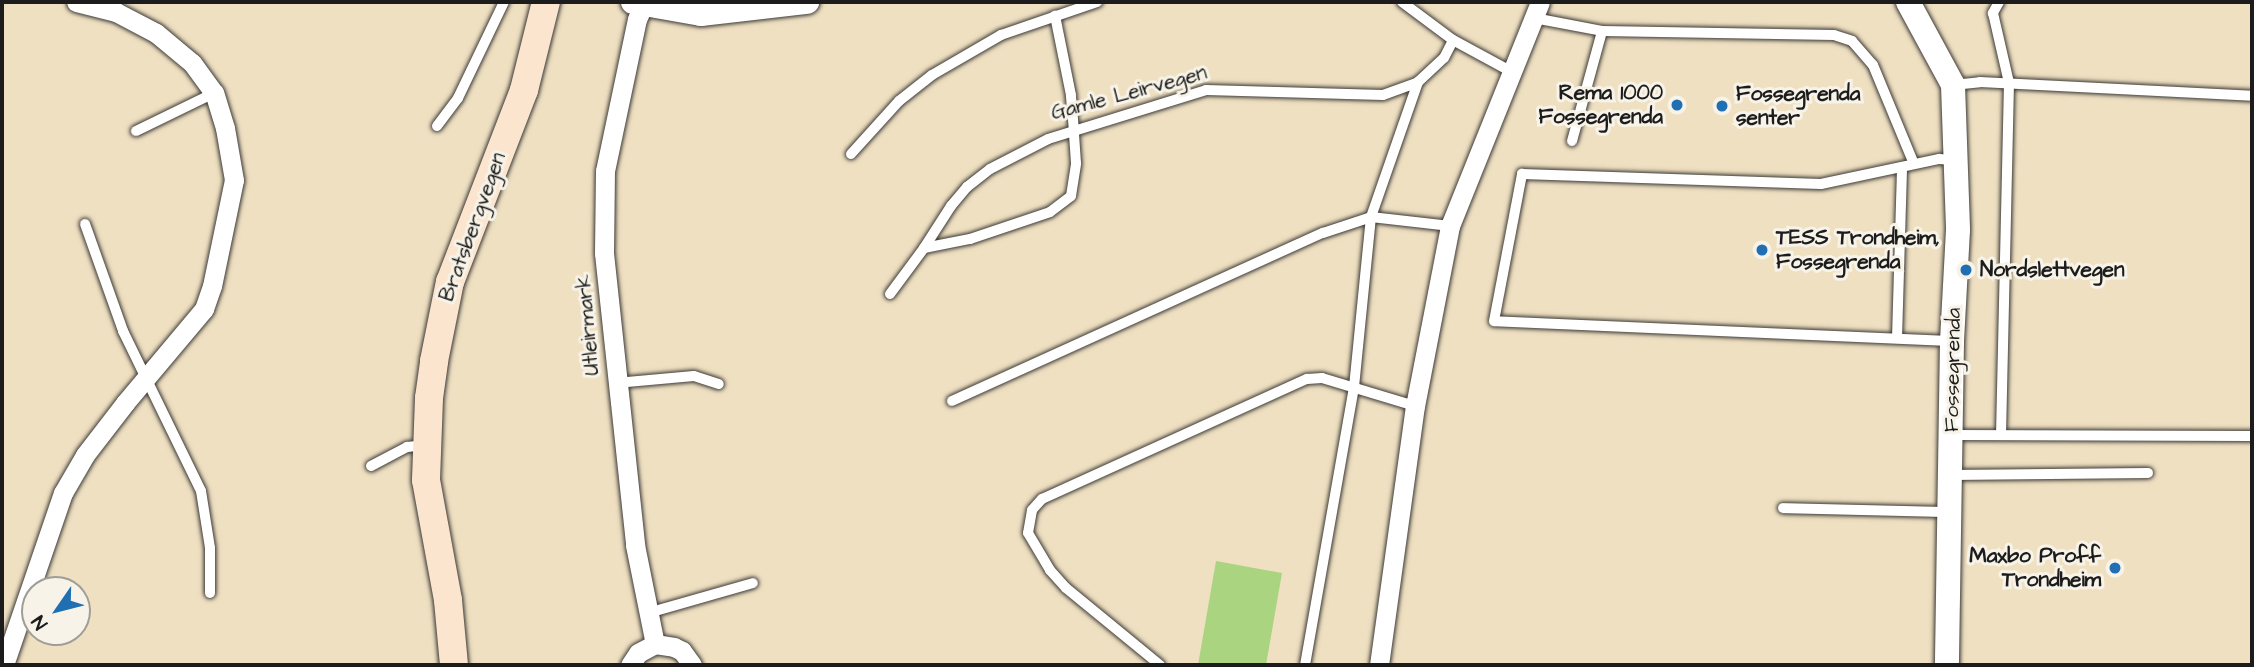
<!DOCTYPE html>
<style>
body{margin:0}
#map{position:relative;width:2254px;height:667px;overflow:hidden;background:#efe0c2;font-family:"Architects Daughter",sans-serif}
div>[style]{position:absolute}
[style*='--x']{left:calc(var(--x)*1px);top:calc(var(--y)*1px);width:calc(var(--w)*1px);rotate:calc(var(--a)*1deg)}
.green>*{inset:0;background:#aad480}
.roads{filter:drop-shadow(0 0 2px #3c3935) drop-shadow(0 0 2px #3c3935)}
.service>*{height:10px;margin:-5px;padding:0 5px;transform-origin:5px;border-radius:5px;background:#fff}
.minor>*{height:19px;margin:-9.5px;padding:0 9.5px;transform-origin:9.5px;border-radius:9.5px;background:#fff}
.tertiary>*{height:24px;margin:-12px;padding:0 12px;transform-origin:12px;border-radius:12px;background:#fff}
.secondary>*{height:28px;margin:-14px;padding:0 14px;transform-origin:14px;border-radius:14px;background:#fce5cf}
.dots>*{width:19px;height:19px;translate:-50% -50%;box-sizing:border-box;border:4px solid #f7f3e8;border-radius:50%}
span{translate:-50% -50%;white-space:nowrap;text-align:center;line-height:1.15;-webkit-text-stroke:6px #f7f3e8;paint-order:stroke}
.street-label{font-size:21px;color:#1c1c1c}
.poi-label{font-size:21px;color:#1c1c1c;font-weight:700}
.right{translate:-100% -50%;text-align:right}
.left{translate:0 -50%;text-align:left}
.frame{position:absolute;inset:0;border:4px solid #1c1c1c;pointer-events:none}
.north{position:absolute;left:21px;top:576px;width:70px;height:70px;box-sizing:border-box;background:#f7f3e8;border:2px solid #9f9d96;border-radius:50%;rotate:235deg;font-size:19px;font-weight:700;line-height:28px;text-align:center;color:#1c1c1c}
.north::after{content:'';display:block;margin:auto;width:24px;height:32px;background:#1f6fb2;clip-path:polygon(50% 0,100% 100%,50% 72%,0 100%)}
</style>
<div id="map">
<div class="green">
<div style="clip-path:polygon(1216px 561px,1282px 573px,1266px 665px,1198px 665px)"></div>
</div>
<div class="roads">
<div class="service">
<div style="--x:1402;--y:2;--w:64;--a:36.7"></div>
<div style="--x:1453;--y:40;--w:65;--a:28.5"></div>
<div style="--x:1999;--y:2;--w:13;--a:119"></div>
<div style="--x:1993;--y:13;--w:72;--a:77.1"></div>
<div style="--x:2009;--y:83;--w:350;--a:91.3"></div>
<div style="--x:1534;--y:18;--w:69;--a:10.8"></div>
<div style="--x:1602;--y:31;--w:232;--a:1"></div>
<div style="--x:1834;--y:35;--w:19;--a:18"></div>
<div style="--x:1852;--y:41;--w:32;--a:49"></div>
<div style="--x:1873;--y:65;--w:107;--a:67.5"></div>
<div style="--x:1953;--y:85;--w:27;--a:-6"></div>
<div style="--x:1980;--y:82;--w:272;--a:2.9"></div>
<div style="--x:437;--y:126;--w:35;--a:-53"></div>
<div style="--x:458;--y:98;--w:106;--a:-64.4"></div>
<div style="--x:136;--y:131;--w:87;--a:-26"></div>
<div style="--x:1572;--y:141;--w:114;--a:-74.7"></div>
<div style="--x:851;--y:154;--w:72;--a:-47.8"></div>
<div style="--x:899;--y:101;--w:42;--a:-38.2"></div>
<div style="--x:932;--y:75;--w:80;--a:-30.1"></div>
<div style="--x:1001;--y:35;--w:102;--a:-19"></div>
<div style="--x:85;--y:224;--w:114;--a:70.4"></div>
<div style="--x:123;--y:331;--w:178;--a:64"></div>
<div style="--x:201;--y:491;--w:58;--a:81"></div>
<div style="--x:210;--y:548;--w:45;--a:90"></div>
<div style="--x:924;--y:248;--w:50;--a:-57.3"></div>
<div style="--x:951;--y:206;--w:25;--a:-50"></div>
<div style="--x:967;--y:187;--w:29;--a:-38"></div>
<div style="--x:990;--y:169;--w:65;--a:-27.3"></div>
<div style="--x:1048;--y:139;--w:165;--a:-17.2"></div>
<div style="--x:1206;--y:90;--w:177;--a:1.6"></div>
<div style="--x:1383;--y:95;--w:37;--a:-20"></div>
<div style="--x:1418;--y:82;--w:35;--a:-43"></div>
<div style="--x:1444;--y:58;--w:20;--a:-63"></div>
<div style="--x:890;--y:294;--w:57;--a:-53.5"></div>
<div style="--x:924;--y:248;--w:47;--a:-11.1"></div>
<div style="--x:970;--y:239;--w:84;--a:-18.6"></div>
<div style="--x:1050;--y:212;--w:26;--a:-37"></div>
<div style="--x:1071;--y:196;--w:33;--a:-81"></div>
<div style="--x:1076;--y:163;--w:32;--a:-94"></div>
<div style="--x:1074;--y:131;--w:36;--a:-95"></div>
<div style="--x:1071;--y:95;--w:81;--a:-101.4"></div>
<div style="--x:1897;--y:338;--w:171;--a:-88.3"></div>
<div style="--x:1950;--y:341;--w:456;--a:-177.5"></div>
<div style="--x:1494;--y:321;--w:150;--a:-79.2"></div>
<div style="--x:1522;--y:174;--w:299;--a:1.9"></div>
<div style="--x:1821;--y:184;--w:121;--a:-12"></div>
<div style="--x:1939;--y:159;--w:16;--a:4"></div>
<div style="--x:616;--y:383;--w:78;--a:-5.1"></div>
<div style="--x:694;--y:376;--w:26;--a:18"></div>
<div style="--x:952;--y:401;--w:407;--a:-24.4"></div>
<div style="--x:1323;--y:233;--w:51;--a:-18.4"></div>
<div style="--x:1371;--y:217;--w:80;--a:6.5"></div>
<div style="--x:1952;--y:435;--w:300;--a:0.2"></div>
<div style="--x:371;--y:466;--w:41;--a:-27.8"></div>
<div style="--x:407;--y:447;--w:19;--a:-6"></div>
<div style="--x:1951;--y:475;--w:197;--a:-0.6"></div>
<div style="--x:1783;--y:508;--w:167;--a:1.4"></div>
<div style="--x:648;--y:613;--w:109;--a:-15.9"></div>
<div style="--x:1160;--y:665;--w:122;--a:-140.7"></div>
<div style="--x:1066;--y:588;--w:24;--a:-132"></div>
<div style="--x:1050;--y:570;--w:43;--a:-120.7"></div>
<div style="--x:1028;--y:533;--w:23;--a:-80"></div>
<div style="--x:1032;--y:510;--w:15;--a:-48"></div>
<div style="--x:1042;--y:499;--w:291;--a:-24.4"></div>
<div style="--x:1307;--y:379;--w:15;--a:-4"></div>
<div style="--x:1322;--y:378;--w:97;--a:16.8"></div>
<div style="--x:1305;--y:665;--w:282;--a:-80"></div>
<div style="--x:1354;--y:387;--w:171;--a:-84.3"></div>
<div style="--x:1371;--y:217;--w:143;--a:-70.8"></div>
</div>
<div class="minor">
<div style="--x:645;--y:2;--w:19;--a:115"></div>
<div style="--x:637;--y:19;--w:155;--a:101.9"></div>
<div style="--x:605;--y:171;--w:82;--a:90.7"></div>
<div style="--x:604;--y:253;--w:294;--a:83.9"></div>
<div style="--x:635;--y:545;--w:101;--a:78.6"></div>
<div style="--x:4;--y:665;--w:182;--a:-71.1"></div>
<div style="--x:63;--y:493;--w:44;--a:-59.9"></div>
<div style="--x:85;--y:455;--w:66;--a:-52.4"></div>
<div style="--x:125;--y:403;--w:123;--a:-50"></div>
<div style="--x:204;--y:309;--w:24;--a:-71"></div>
<div style="--x:212;--y:286;--w:108;--a:-78.3"></div>
<div style="--x:234;--y:180;--w:53;--a:-99.8"></div>
<div style="--x:225;--y:128;--w:37;--a:-107"></div>
<div style="--x:214;--y:93;--w:37;--a:-126"></div>
<div style="--x:192;--y:63;--w:47;--a:-140.2"></div>
<div style="--x:156;--y:33;--w:45;--a:-152.3"></div>
<div style="--x:116;--y:12;--w:41;--a:-166"></div>
<div style="--x:630;--y:665;--w:14;--a:-56"></div>
<div style="--x:638;--y:653;--w:19;--a:-28"></div>
<div style="--x:655;--y:644;--w:19;--a:9"></div>
<div style="--x:674;--y:647;--w:9;--a:27"></div>
<div style="--x:682;--y:651;--w:17;--a:54"></div>
<div style="--x:1379;--y:665;--w:261;--a:-82.1"></div>
<div style="--x:1415;--y:406;--w:183;--a:-79"></div>
<div style="--x:1450;--y:226;--w:241;--a:-68.1"></div>
</div>
<div class="tertiary">
<div style="--x:633;--y:2;--w:69;--a:10"></div>
<div style="--x:701;--y:14;--w:107;--a:-6.5"></div>
<div style="--x:1908;--y:2;--w:94;--a:61.5"></div>
<div style="--x:1953;--y:85;--w:145;--a:88"></div>
<div style="--x:1958;--y:230;--w:111;--a:93.1"></div>
<div style="--x:1952;--y:341;--w:324;--a:90.9"></div>
</div>
<div class="secondary">
<div style="--x:454;--y:665;--w:65;--a:-95.3"></div>
<div style="--x:448;--y:600;--w:122;--a:-100.4"></div>
<div style="--x:426;--y:480;--w:82;--a:-87.9"></div>
<div style="--x:429;--y:398;--w:37;--a:-82"></div>
<div style="--x:434;--y:361;--w:81;--a:-78.6"></div>
<div style="--x:450;--y:282;--w:206;--a:-68.9"></div>
<div style="--x:524;--y:90;--w:91;--a:-76"></div>
</div>
</div>
<div class="dots">
<div style="left:1677px;top:105px;background:#1f6fb2"></div>
<div style="left:1722px;top:106px;background:#1f6fb2"></div>
<div style="left:1762px;top:250px;background:#1f6fb2"></div>
<div style="left:1966px;top:270px;background:#1f6fb2"></div>
<div style="left:2115px;top:568px;background:#1f6fb2"></div>
</div>
<div class="street-label">
<span style="left:1129px;top:93px;rotate:-15deg">Gamle Leirvegen</span>
<span style="left:473px;top:227px;rotate:-70deg">Bratsbergvegen</span>
<span style="left:588px;top:325px;rotate:-95deg">Utleirmark</span>
<span style="left:1953px;top:370px;rotate:-89deg">Fossegrenda</span>
</div>
<div class="poi-label">
<span class="right" style="left:1663px;top:105px">Rema 1000<br>Fossegrenda</span>
<span class="left" style="left:1736px;top:106px">Fossegrenda<br>senter</span>
<span class="left" style="left:1776px;top:250px">TESS Trondheim,<br>Fossegrenda</span>
<span class="left" style="left:1980px;top:270px">Nordslettvegen</span>
<span class="right" style="left:2101px;top:568px">Maxbo Proff<br>Trondheim</span>
</div>
<div class="frame"></div>
<div class="north">N</div>
</div>
